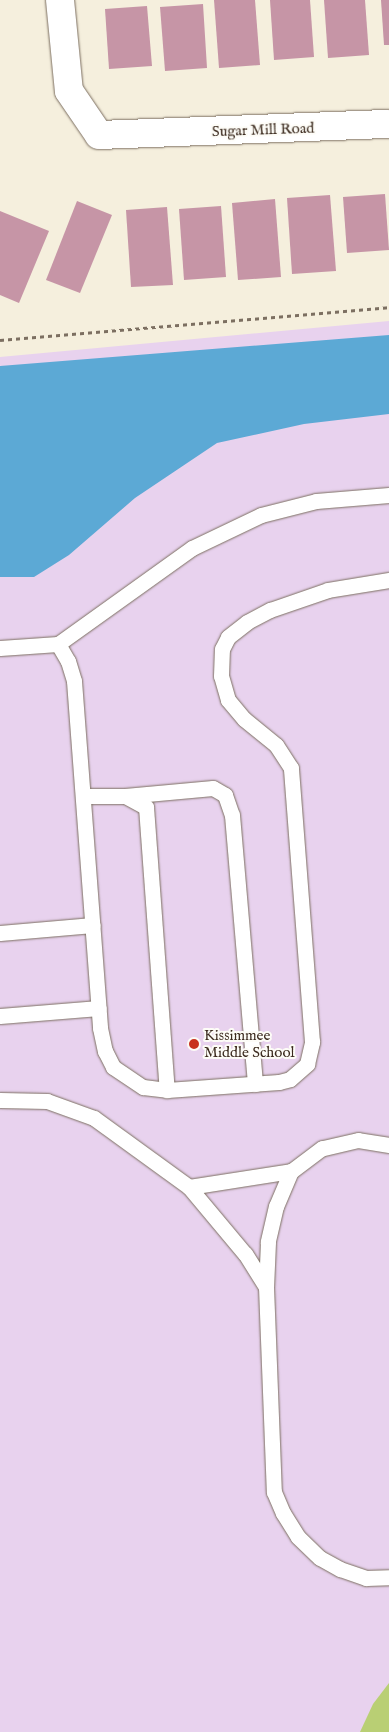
<!DOCTYPE html>
<style>
body{margin:0}
#map{position:relative;width:389px;height:1732px;overflow:hidden;background:#f5efdd;font-family:"IM FELL English",serif}
div>[style]{position:absolute}
[style*='--x']{left:calc(var(--x)*1px);top:calc(var(--y)*1px);width:calc(var(--w)*1px);rotate:calc(var(--a)*1deg)}
.built>*{inset:0;background:#e8d2ee}
.green>*{inset:0;background:#b9cf74}
.water>*{inset:0;background:#5ca9d5}
.building>*{inset:0;background:#c695a6}
.path>*{height:3px;margin-top:-1.5px;transform-origin:0;background:repeating-linear-gradient(90deg,#7c6f61 0 4px,transparent 0 8px)}
.roads{filter:drop-shadow(0 0 1px #7c6f61) drop-shadow(0 0 1px #7c6f61)}
.lane>*{height:15px;margin:-7.5px;padding:0 7.5px;transform-origin:7.5px;border-radius:7.5px;background:#fff}
.street>*{height:28px;margin:-14px;padding:0 14px;transform-origin:14px;border-radius:14px;background:#fff}
.dots>*{width:14px;height:14px;translate:-50% -50%;box-sizing:border-box;border:2px solid #fdfcf7;border-radius:50%}
span{translate:-50% -50%;white-space:nowrap;text-align:center;line-height:1.15;-webkit-text-stroke:4px #fdfcf7;paint-order:stroke}
.street-label{font-size:15px;color:#3b2a1e}
.poi-label{font-size:15px;color:#3b2a1e}
.left{translate:0 -50%;text-align:left}
</style>
<div id="map">
<div class="built">
<i style="clip-path:polygon(389px 321px,389px 1732px,0 1732px,0 357px)"></i>
</div>
<div class="green">
<i style="clip-path:polygon(389px 1683px,389px 1732px,360px 1732px,373px 1704px)"></i>
</div>
<div class="water">
<i style="clip-path:polygon(389px 335px,389px 414px,304px 424px,217px 443px,135px 498px,69px 555px,34px 577px,0 577px,0 366px)"></i>
</div>
<div class="building">
<i style="clip-path:polygon(214px 0,255px 0,260px 65px,219px 68px)"></i>
<i style="clip-path:polygon(270px 0,310px 0,314px 57px,274px 60px)"></i>
<i style="clip-path:polygon(324px 0,365px 0,369px 55px,328px 58px)"></i>
<i style="clip-path:polygon(381px 0,389px 0,389px 45px,384px 45px)"></i>
<i style="clip-path:polygon(203px 4px,207px 68px,165px 71px,160px 7px)"></i>
<i style="clip-path:polygon(147px 6px,152px 66px,109px 69px,105px 9px)"></i>
<i style="clip-path:polygon(385px 194px,389px 250px,347px 253px,343px 197px)"></i>
<i style="clip-path:polygon(330px 195px,336px 271px,292px 274px,287px 198px)"></i>
<i style="clip-path:polygon(275px 199px,281px 277px,238px 280px,232px 203px)"></i>
<i style="clip-path:polygon(77px 201px,112px 215px,80px 293px,46px 280px)"></i>
<i style="clip-path:polygon(221px 206px,226px 277px,184px 280px,179px 209px)"></i>
<i style="clip-path:polygon(167px 207px,173px 285px,131px 287px,126px 210px)"></i>
<i style="clip-path:polygon(0 211px,49px 231px,19px 303px,0 295px)"></i>
</div>
<div class="path">
<i style="--x:0;--y:340;--w:390;--a:-4.8"></i>
</div>
<div class="roads">
<div class="lane">
<i style="--x:58;--y:644;--w:20;--a:60"></i>
<i style="--x:68;--y:661;--w:21;--a:73"></i>
<i style="--x:74;--y:681;--w:348;--a:85.7"></i>
<i style="--x:100;--y:1028;--w:24;--a:78"></i>
<i style="--x:105;--y:1051;--w:18;--a:63"></i>
<i style="--x:113;--y:1067;--w:36;--a:34"></i>
<i style="--x:143;--y:1087;--w:24;--a:7"></i>
<i style="--x:167;--y:1090;--w:112;--a:-4.1"></i>
<i style="--x:279;--y:1082;--w:11;--a:-15"></i>
<i style="--x:290;--y:1079;--w:23;--a:-41"></i>
<i style="--x:307;--y:1064;--w:23;--a:-77"></i>
<i style="--x:312;--y:1042;--w:275;--a:-94.4"></i>
<i style="--x:291;--y:768;--w:27;--a:-123"></i>
<i style="--x:276;--y:745;--w:41;--a:-140.9"></i>
<i style="--x:244;--y:719;--w:25;--a:-130"></i>
<i style="--x:228;--y:700;--w:25;--a:-106"></i>
<i style="--x:221;--y:676;--w:27;--a:-88"></i>
<i style="--x:222;--y:649;--w:13;--a:-63"></i>
<i style="--x:228;--y:637;--w:24;--a:-38"></i>
<i style="--x:247;--y:622;--w:26;--a:-28"></i>
<i style="--x:270;--y:610;--w:61;--a:-19"></i>
<i style="--x:328;--y:590;--w:62;--a:-9.3"></i>
<i style="--x:0;--y:648;--w:58;--a:-3.9"></i>
<i style="--x:58;--y:644;--w:165;--a:-35.6"></i>
<i style="--x:192;--y:548;--w:76;--a:-25.6"></i>
<i style="--x:261;--y:515;--w:57;--a:-14.3"></i>
<i style="--x:316;--y:501;--w:73;--a:-4.7"></i>
<i style="--x:83;--y:796;--w:42;--a:0"></i>
<i style="--x:125;--y:796;--w:24;--a:28"></i>
<i style="--x:146;--y:807;--w:284;--a:85.8"></i>
<i style="--x:125;--y:796;--w:88;--a:-5.2"></i>
<i style="--x:213;--y:788;--w:14;--a:30"></i>
<i style="--x:225;--y:795;--w:21;--a:71"></i>
<i style="--x:232;--y:815;--w:270;--a:85.1"></i>
<i style="--x:0;--y:933;--w:93;--a:-4.9"></i>
<i style="--x:0;--y:1016;--w:99;--a:-4.6"></i>
<i style="--x:0;--y:1100;--w:47;--a:1.2"></i>
<i style="--x:47;--y:1101;--w:50;--a:19.9"></i>
<i style="--x:94;--y:1118;--w:117;--a:36"></i>
<i style="--x:389;--y:1145;--w:31;--a:-171"></i>
<i style="--x:358;--y:1140;--w:37;--a:167"></i>
<i style="--x:322;--y:1148;--w:39;--a:143"></i>
<i style="--x:291;--y:1171;--w:38;--a:113"></i>
<i style="--x:276;--y:1206;--w:37;--a:103"></i>
<i style="--x:268;--y:1242;--w:45;--a:92.5"></i>
<i style="--x:266;--y:1287;--w:205;--a:87.8"></i>
<i style="--x:274;--y:1492;--w:23;--a:67"></i>
<i style="--x:283;--y:1513;--w:28;--a:58"></i>
<i style="--x:298;--y:1537;--w:30;--a:44"></i>
<i style="--x:320;--y:1558;--w:23;--a:29"></i>
<i style="--x:340;--y:1569;--w:28;--a:19"></i>
<i style="--x:366;--y:1578;--w:23;--a:-2"></i>
<i style="--x:266;--y:1287;--w:39;--a:-122"></i>
<i style="--x:245;--y:1254;--w:87;--a:-129.9"></i>
<i style="--x:189;--y:1187;--w:103;--a:-8.9"></i>
</div>
<div class="street">
<i style="--x:60;--y:0;--w:91;--a:84.4"></i>
<i style="--x:69;--y:91;--w:53;--a:55.7"></i>
<i style="--x:99;--y:135;--w:290;--a:-2.2"></i>
</div>
</div>
<div class="dots">
<i style="left:194px;top:1044px;background:#c8321e"></i>
</div>
<div class="street-label">
<span style="left:263px;top:130px;rotate:-2deg">Sugar Mill Road</span>
</div>
<div class="poi-label">
<span class="left" style="left:204px;top:1044px">Kissimmee<br>Middle School</span>
</div>
</div>
